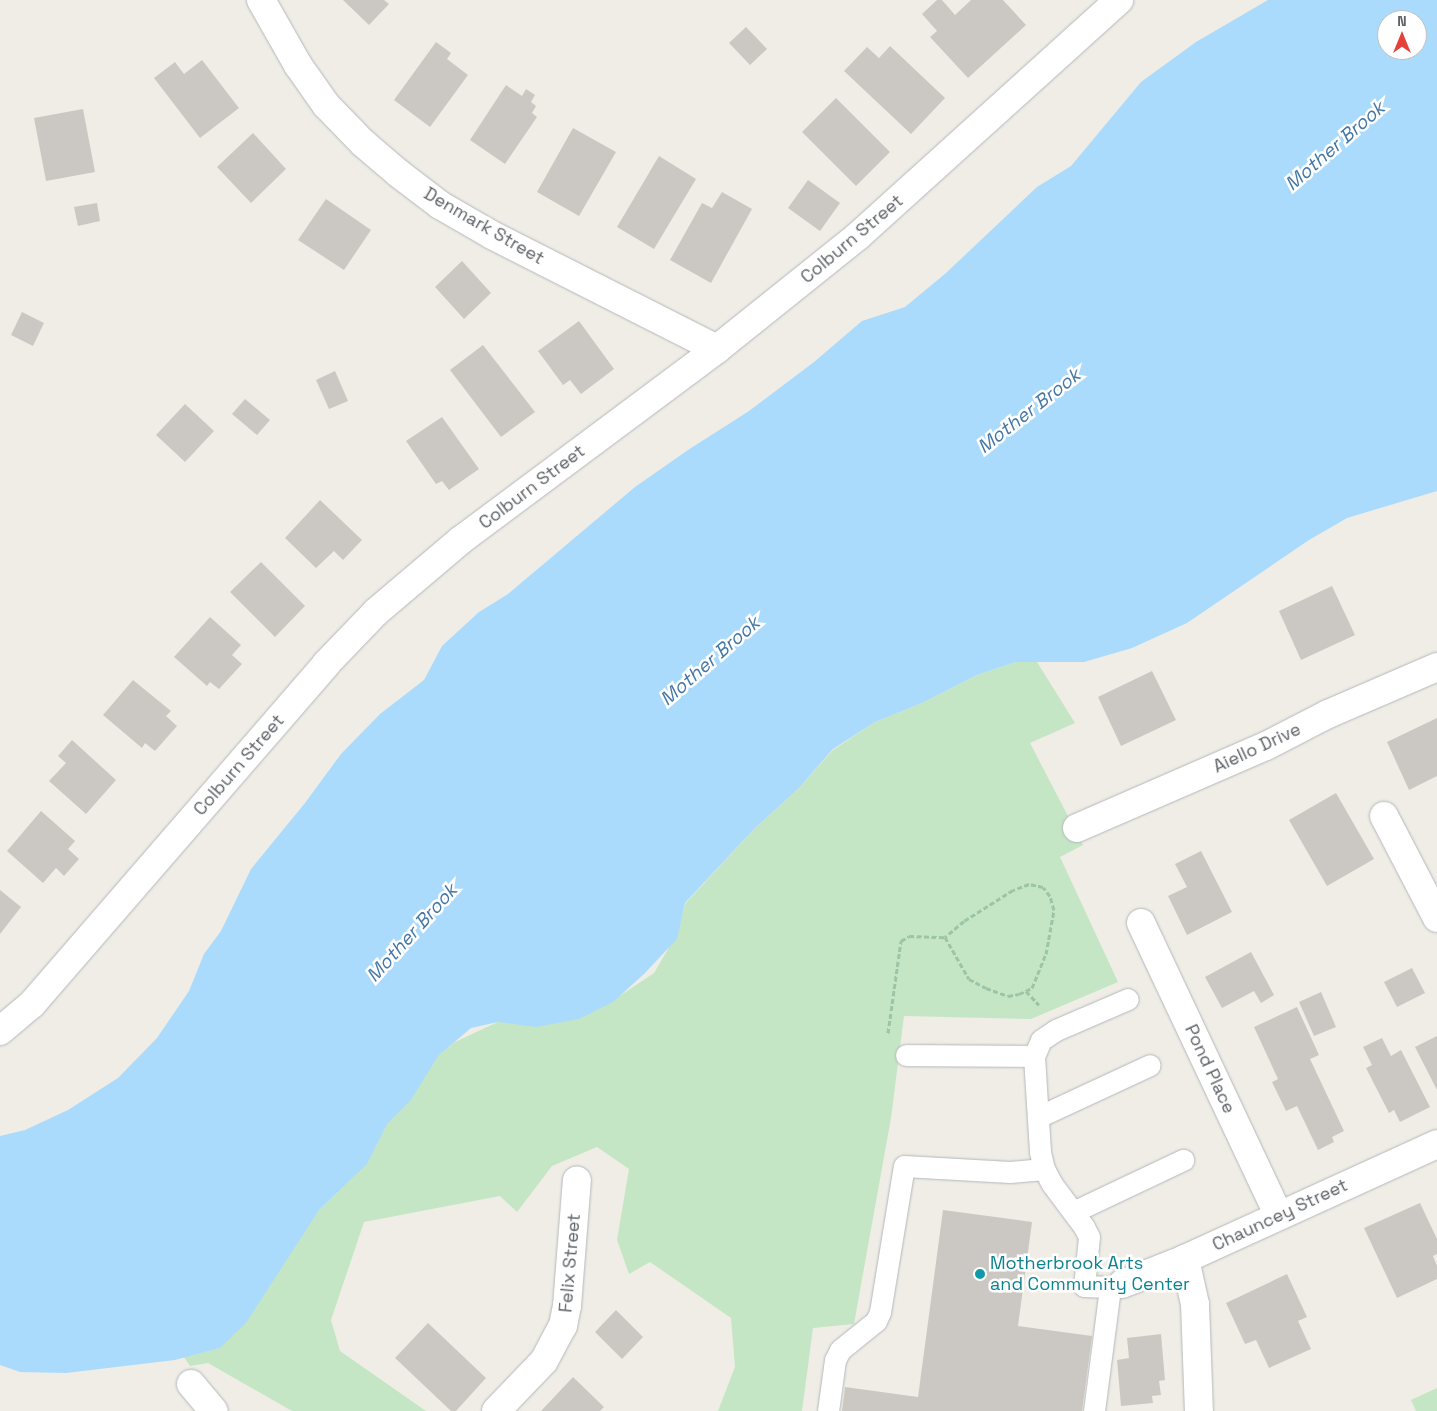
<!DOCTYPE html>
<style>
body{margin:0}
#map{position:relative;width:1437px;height:1411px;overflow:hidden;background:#efede6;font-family:"Space Grotesk",sans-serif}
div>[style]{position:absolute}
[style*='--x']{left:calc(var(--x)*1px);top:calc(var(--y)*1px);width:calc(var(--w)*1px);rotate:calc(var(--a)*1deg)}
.green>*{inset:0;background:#c5e6c4}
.water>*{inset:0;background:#aadbfc}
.building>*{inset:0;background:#cbc8c4}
.path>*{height:3px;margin-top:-1.5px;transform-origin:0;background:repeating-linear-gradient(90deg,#9cc4a7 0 5px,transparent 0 7.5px)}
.roads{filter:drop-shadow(0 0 1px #b4b7ba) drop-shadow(0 0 1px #b4b7ba)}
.service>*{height:21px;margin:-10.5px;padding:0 10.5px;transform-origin:10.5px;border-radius:10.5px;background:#fff}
.minor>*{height:28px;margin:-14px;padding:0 14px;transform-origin:14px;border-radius:14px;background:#fff}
.dots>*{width:14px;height:14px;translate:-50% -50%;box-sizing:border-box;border:2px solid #fff;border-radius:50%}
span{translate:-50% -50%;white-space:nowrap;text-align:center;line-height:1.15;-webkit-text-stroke:5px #fff;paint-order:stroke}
.street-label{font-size:18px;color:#5e6266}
.culture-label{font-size:18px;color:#0d838f}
.left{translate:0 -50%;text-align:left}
.water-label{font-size:19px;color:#4376a6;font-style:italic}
.north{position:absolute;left:1377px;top:10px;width:50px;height:50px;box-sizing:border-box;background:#fff;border:1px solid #bfc0c2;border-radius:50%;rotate:0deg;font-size:14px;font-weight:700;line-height:20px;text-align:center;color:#5e6266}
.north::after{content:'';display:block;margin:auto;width:18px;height:22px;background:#e34139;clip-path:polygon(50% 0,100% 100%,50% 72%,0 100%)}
</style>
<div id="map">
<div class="green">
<i style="clip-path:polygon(1016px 662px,1037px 662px,1075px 723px,1030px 743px,1083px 845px,1060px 857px,1118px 982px,1031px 1019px,904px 1016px,891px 1118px,854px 1324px,813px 1328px,802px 1411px,718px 1411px,735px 1367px,731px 1318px,650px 1262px,629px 1274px,617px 1240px,629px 1169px,597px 1147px,552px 1166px,517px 1212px,500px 1196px,364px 1222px,331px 1320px,340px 1351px,426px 1411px,292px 1411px,208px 1363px,190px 1366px,184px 1357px,220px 1348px,319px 1210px,354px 1176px,413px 1075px,455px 1042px,498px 1022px,618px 997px,654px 973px,678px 932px,685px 904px,754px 829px,799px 788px,833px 750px,875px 722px,922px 703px,977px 675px)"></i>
<i style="clip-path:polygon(1437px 1388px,1437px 1411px,1416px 1411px,1411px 1400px)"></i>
</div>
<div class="water">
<i style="clip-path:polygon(evenodd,1268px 0,1437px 0,1437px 491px,1347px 518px,1309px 540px,1187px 623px,1132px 648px,1084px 662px,1016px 662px,977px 675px,922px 703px,875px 722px,833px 749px,799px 788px,754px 829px,685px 903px,677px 939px,644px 974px,613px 1002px,579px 1019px,536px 1027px,498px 1022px,471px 1028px,438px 1056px,411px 1100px,387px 1124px,367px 1164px,319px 1210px,246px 1323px,220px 1348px,175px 1360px,66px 1373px,20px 1372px,0 1365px,0 1136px,25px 1130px,68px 1110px,118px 1078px,157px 1038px,189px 991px,204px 954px,221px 931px,251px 869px,305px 803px,341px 754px,380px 714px,424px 680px,442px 646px,479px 612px,508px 594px,635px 487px,688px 450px,749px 411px,814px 362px,862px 321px,905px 307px,946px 273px,1037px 187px,1071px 166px,1141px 82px,1196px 42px,1268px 0,1387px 20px,1417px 20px,1417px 50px,1387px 50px,1387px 20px)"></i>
</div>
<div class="building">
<i style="clip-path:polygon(343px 0,384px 0,389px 4px,369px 25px)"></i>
<i style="clip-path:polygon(937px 0,942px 0,955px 15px,971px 0,1003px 0,1026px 25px,968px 78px,930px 37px,937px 31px,922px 14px)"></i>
<i style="clip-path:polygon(746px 27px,767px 49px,750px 65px,729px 43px)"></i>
<i style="clip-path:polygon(436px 42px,451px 53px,447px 59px,468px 75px,430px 127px,394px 100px)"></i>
<i style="clip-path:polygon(890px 46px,945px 98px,911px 134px,844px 71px,867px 47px,879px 58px)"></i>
<i style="clip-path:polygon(202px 60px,239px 108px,200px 138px,154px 78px,175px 62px,184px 74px)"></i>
<i style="clip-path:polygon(506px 85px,522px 96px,526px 89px,535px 95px,531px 102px,536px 106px,532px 113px,537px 117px,505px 164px,470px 140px)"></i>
<i style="clip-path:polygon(836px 98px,890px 152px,856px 186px,802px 132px)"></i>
<i style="clip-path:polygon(83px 109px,95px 172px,46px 181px,34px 118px)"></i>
<i style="clip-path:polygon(573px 128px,616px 152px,579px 216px,537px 192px)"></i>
<i style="clip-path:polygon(253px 133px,286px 169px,251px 203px,217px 167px)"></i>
<i style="clip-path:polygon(659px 156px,696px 179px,654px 249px,617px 227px)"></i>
<i style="clip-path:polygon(808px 180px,840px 203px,820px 231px,788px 208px)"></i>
<i style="clip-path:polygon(722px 192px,752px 209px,711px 283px,670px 260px,702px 203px,712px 208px)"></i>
<i style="clip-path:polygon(326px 199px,371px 230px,344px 270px,298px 240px)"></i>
<i style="clip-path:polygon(97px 203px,100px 221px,78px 226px,74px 207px)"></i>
<i style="clip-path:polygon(462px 261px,491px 293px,464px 319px,435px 287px)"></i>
<i style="clip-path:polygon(22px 312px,44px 323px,33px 346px,11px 335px)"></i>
<i style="clip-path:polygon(579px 321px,614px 369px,581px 394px,570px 380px,563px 385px,538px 351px)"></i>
<i style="clip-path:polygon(483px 345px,535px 412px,501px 437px,450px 370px)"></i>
<i style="clip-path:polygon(335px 371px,348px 401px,329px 409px,316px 380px)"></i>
<i style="clip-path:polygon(245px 399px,270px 420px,257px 435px,232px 414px)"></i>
<i style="clip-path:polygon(185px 404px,214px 431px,185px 462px,156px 435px)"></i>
<i style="clip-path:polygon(442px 417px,479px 469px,449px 490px,442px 481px,436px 484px,406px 441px)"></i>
<i style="clip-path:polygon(320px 500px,362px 540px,343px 560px,334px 551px,316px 568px,285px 538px)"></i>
<i style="clip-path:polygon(261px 562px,305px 606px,275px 637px,230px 592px)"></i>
<i style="clip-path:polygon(1332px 586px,1355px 635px,1301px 660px,1279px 611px)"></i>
<i style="clip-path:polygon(210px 617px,241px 645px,232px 655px,242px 664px,219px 689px,210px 682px,207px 686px,174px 657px)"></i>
<i style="clip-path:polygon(1152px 671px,1176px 720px,1121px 746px,1098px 697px)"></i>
<i style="clip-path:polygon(133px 680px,171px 711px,166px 716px,177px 726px,155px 751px,145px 743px,142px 748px,103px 715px)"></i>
<i style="clip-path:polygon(1437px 718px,1437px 776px,1409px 790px,1387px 742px)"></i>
<i style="clip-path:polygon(72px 740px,116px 780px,86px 814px,49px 781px,66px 763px,58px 756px)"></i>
<i style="clip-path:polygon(1336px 793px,1374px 859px,1327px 886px,1289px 820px)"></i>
<i style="clip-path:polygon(41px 811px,75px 841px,68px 849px,79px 859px,64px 876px,56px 868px,43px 883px,7px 851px)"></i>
<i style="clip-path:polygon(1201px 851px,1232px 912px,1187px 935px,1168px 896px,1187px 887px,1175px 864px)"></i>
<i style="clip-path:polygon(0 890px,21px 907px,0 934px)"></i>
<i style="clip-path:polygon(1251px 952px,1274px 995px,1261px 1003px,1254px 991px,1222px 1008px,1205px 977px)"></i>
<i style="clip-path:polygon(1412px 968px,1425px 993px,1397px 1007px,1384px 982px)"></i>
<i style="clip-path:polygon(1321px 992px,1336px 1027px,1314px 1036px,1299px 1002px)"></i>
<i style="clip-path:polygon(1297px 1007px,1319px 1055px,1310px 1059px,1344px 1131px,1332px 1137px,1334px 1142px,1318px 1150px,1297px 1106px,1286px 1111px,1272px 1082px,1278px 1079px,1254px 1027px)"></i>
<i style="clip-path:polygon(1437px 1036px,1437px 1090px,1415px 1047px)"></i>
<i style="clip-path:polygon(1382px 1038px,1391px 1056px,1401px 1050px,1430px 1107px,1400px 1122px,1394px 1110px,1389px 1113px,1366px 1068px,1372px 1065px,1363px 1047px)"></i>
<i style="clip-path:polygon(1420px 1203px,1437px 1239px,1437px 1254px,1433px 1256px,1437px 1266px,1437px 1279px,1397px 1298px,1364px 1228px)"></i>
<i style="clip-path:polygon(943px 1210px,1032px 1222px,1018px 1326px,1092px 1336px,1082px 1411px,842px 1411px,845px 1387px,918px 1397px)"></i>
<i style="clip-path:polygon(1287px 1274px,1307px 1317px,1298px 1321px,1311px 1349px,1269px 1368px,1256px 1340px,1245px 1344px,1226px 1303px)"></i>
<i style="clip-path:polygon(616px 1310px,643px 1337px,622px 1359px,595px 1332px)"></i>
<i style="clip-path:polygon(428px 1323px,486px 1378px,456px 1411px,451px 1411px,395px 1358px)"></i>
<i style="clip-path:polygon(1161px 1334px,1165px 1380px,1159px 1381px,1161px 1395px,1152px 1396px,1153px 1403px,1121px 1406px,1117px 1360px,1129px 1358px,1127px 1338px)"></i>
<i style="clip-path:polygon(573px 1377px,604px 1407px,600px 1411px,541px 1411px)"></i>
</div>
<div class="path">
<i style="--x:1026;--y:991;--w:19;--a:47"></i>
<i style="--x:888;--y:1033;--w:93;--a:-82"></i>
<i style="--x:901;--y:941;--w:9;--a:-32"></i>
<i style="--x:909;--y:936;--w:36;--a:2"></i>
<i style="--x:945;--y:937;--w:48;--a:60.3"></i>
<i style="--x:969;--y:979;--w:19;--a:28"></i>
<i style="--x:986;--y:988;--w:23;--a:20"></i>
<i style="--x:1008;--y:996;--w:11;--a:-10"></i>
<i style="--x:1019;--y:994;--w:14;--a:-25"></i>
<i style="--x:1032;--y:988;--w:37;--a:-68"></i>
<i style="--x:1046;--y:954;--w:45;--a:-79.7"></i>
<i style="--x:1054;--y:910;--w:15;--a:-106"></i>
<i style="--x:1050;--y:896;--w:11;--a:-128"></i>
<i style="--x:1043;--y:887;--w:14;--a:-168"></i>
<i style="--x:1029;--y:884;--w:17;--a:159"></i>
<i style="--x:1013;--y:890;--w:58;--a:147.7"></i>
<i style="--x:964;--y:921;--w:25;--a:140"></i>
</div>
<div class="roads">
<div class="service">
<i style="--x:906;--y:1055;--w:128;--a:0.4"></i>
<i style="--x:1034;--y:1056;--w:96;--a:86.4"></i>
<i style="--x:1040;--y:1152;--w:17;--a:77"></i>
<i style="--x:1044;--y:1169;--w:17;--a:62"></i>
<i style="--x:1052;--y:1184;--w:54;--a:53.3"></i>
<i style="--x:1084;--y:1227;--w:11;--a:63"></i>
<i style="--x:1089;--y:1237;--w:49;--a:95.8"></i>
<i style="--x:1084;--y:1286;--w:26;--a:2"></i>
<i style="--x:1110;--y:1287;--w:12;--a:-14"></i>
<i style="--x:1034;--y:1056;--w:17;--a:-66"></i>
<i style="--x:1041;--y:1040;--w:18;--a:-34"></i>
<i style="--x:1056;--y:1030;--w:78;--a:-23.3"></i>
<i style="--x:1038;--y:1117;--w:123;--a:-24.9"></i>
<i style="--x:1073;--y:1212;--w:122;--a:-25.3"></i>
<i style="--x:828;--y:1411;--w:51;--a:-82.2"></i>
<i style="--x:835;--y:1360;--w:11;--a:-63"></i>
<i style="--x:840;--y:1350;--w:46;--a:-38.9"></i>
<i style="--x:876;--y:1321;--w:10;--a:-66"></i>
<i style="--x:880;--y:1312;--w:148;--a:-80.7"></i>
<i style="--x:904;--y:1166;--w:106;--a:3.2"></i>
<i style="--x:1010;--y:1172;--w:34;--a:-5"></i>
<i style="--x:1094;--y:1411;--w:125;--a:-82.6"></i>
</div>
<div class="minor">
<i style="--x:261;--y:0;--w:75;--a:60.4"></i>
<i style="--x:298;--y:65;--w:49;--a:55"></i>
<i style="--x:326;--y:105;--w:53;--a:45.8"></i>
<i style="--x:363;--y:143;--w:46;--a:40.6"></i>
<i style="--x:398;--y:173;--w:53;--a:37.3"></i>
<i style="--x:440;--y:205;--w:60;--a:30"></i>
<i style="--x:492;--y:235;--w:252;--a:26.9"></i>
<i style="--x:1384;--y:816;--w:115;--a:62.5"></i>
<i style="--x:1077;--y:828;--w:206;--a:-23.5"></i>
<i style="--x:1266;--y:746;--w:70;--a:-27.3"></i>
<i style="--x:1328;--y:714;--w:119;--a:-23.3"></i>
<i style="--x:1141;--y:923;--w:324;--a:64.8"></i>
<i style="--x:0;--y:1031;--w:42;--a:-40.2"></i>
<i style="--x:32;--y:1004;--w:449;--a:-49.1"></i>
<i style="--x:326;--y:664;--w:72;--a:-46.1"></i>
<i style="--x:376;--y:612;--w:111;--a:-40.3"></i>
<i style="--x:461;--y:540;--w:319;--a:-36.7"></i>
<i style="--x:717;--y:349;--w:181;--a:-38.7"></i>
<i style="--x:858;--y:236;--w:352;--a:-42.1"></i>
<i style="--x:1185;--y:1259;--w:46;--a:77.5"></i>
<i style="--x:1195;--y:1304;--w:107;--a:87.9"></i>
<i style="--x:1122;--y:1284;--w:68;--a:-21.6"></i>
<i style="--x:1185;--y:1259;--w:277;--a:-24.5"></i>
<i style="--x:191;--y:1384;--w:35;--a:50"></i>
<i style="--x:496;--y:1411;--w:69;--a:-46.2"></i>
<i style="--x:544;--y:1361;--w:40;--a:-62"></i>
<i style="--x:563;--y:1326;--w:20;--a:-79"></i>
<i style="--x:567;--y:1306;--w:126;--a:-85.5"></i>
</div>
</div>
<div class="dots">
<i style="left:980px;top:1274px;background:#0f9aa8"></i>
</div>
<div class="street-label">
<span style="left:484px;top:226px;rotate:30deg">Denmark Street</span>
<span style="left:852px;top:239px;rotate:-40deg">Colburn Street</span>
<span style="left:532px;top:487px;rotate:-37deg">Colburn Street</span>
<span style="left:1257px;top:748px;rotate:-25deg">Aiello Drive</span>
<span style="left:239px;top:765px;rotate:-49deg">Colburn Street</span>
<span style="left:1210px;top:1069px;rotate:65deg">Pond Place</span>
<span style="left:1280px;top:1215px;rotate:-25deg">Chauncey Street</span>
<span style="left:570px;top:1263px;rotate:-85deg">Felix Street</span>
</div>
<div class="culture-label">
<span class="left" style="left:990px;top:1274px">Motherbrook Arts<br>and Community Center</span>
</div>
<div class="water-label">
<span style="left:1335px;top:146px;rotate:-41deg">Mother Brook</span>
<span style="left:1029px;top:411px;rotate:-38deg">Mother Brook</span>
<span style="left:710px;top:661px;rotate:-41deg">Mother Brook</span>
<span style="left:412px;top:933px;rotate:-48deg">Mother Brook</span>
</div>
<div class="north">N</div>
</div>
